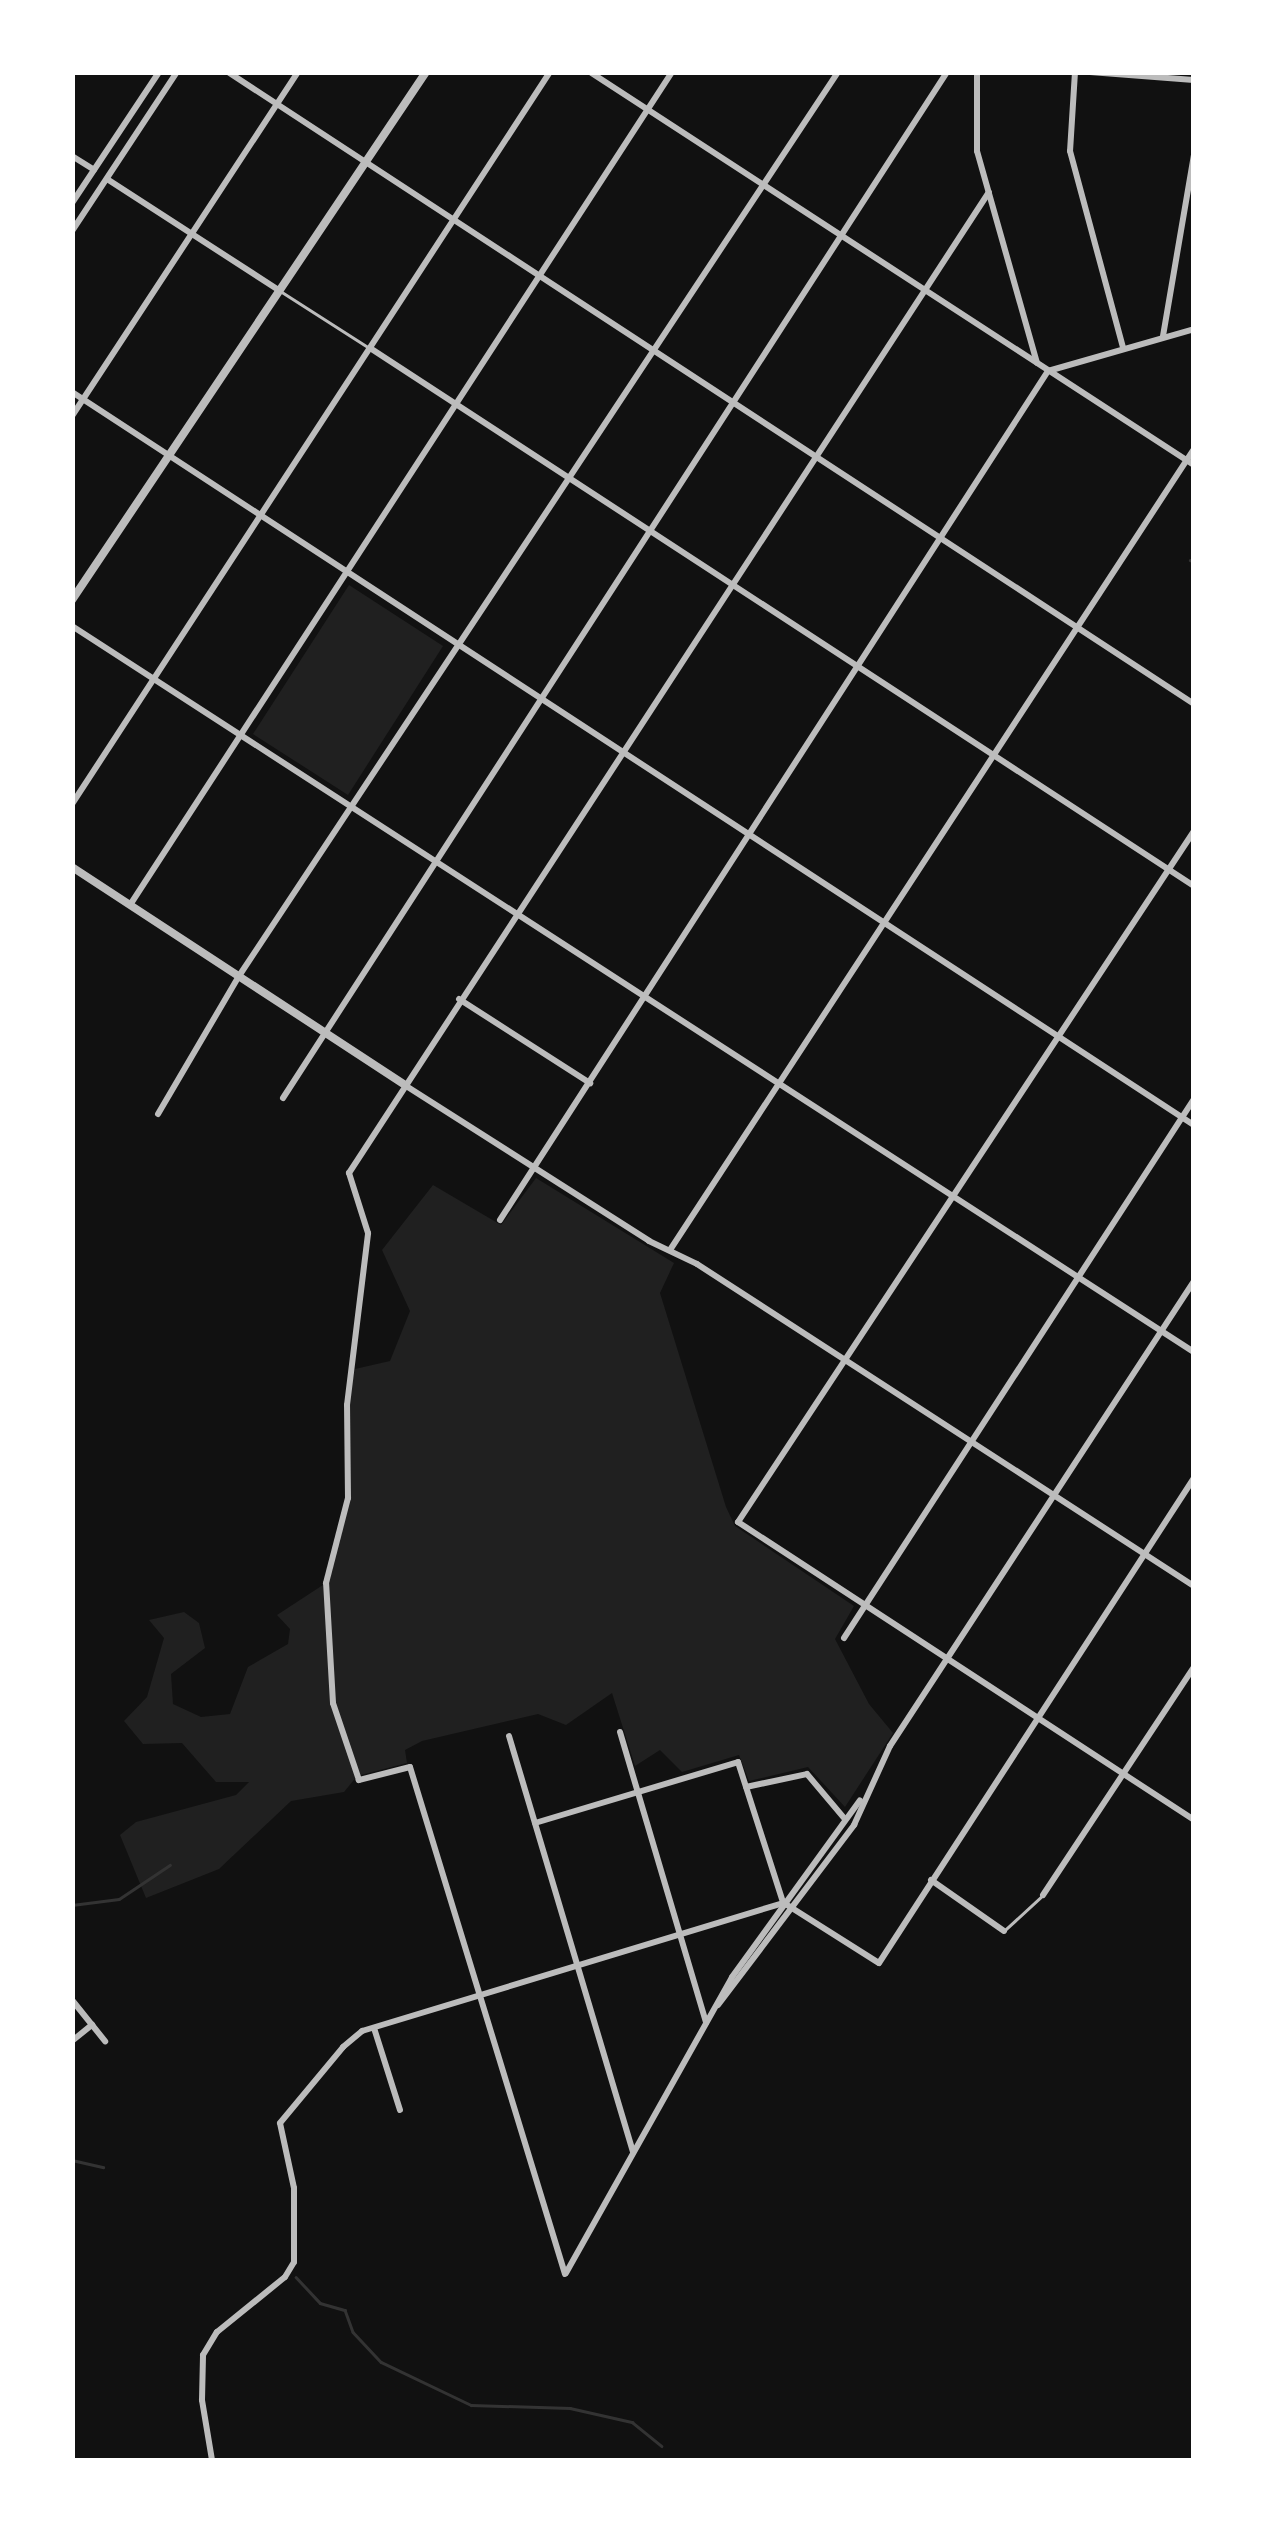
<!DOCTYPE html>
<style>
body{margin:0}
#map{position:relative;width:1266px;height:2533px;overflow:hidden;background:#111;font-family:"Archivo Narrow",sans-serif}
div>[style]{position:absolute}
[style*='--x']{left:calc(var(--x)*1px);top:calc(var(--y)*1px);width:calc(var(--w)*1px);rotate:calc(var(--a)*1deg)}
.green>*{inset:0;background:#202020}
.stream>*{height:2.5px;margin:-1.25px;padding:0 1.25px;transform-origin:1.25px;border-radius:1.25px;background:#333}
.service>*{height:2.5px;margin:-1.25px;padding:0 1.25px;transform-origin:1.25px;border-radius:1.25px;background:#bcbcbc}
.minor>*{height:6px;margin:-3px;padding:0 3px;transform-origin:3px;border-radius:3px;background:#bcbcbc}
.tertiary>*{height:8px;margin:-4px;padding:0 4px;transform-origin:4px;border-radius:4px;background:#bcbcbc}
span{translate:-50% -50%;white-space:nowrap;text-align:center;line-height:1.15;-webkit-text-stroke:9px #fff;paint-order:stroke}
.frame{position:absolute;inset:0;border:75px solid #fff;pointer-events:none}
</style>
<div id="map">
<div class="green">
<i style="clip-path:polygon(349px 585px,443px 646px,348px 795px,253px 734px)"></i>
<i style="clip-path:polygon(536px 1178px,674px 1263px,660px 1293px,726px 1507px,735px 1526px,854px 1606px,835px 1639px,869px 1704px,893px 1733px,845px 1807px,808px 1767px,749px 1781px,739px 1755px,682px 1772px,660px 1750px,635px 1766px,612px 1693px,566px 1725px,538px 1714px,422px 1741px,405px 1750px,407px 1763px,357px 1776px,344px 1792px,291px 1801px,219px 1869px,146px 1898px,120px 1835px,136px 1822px,236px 1795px,249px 1782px,216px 1782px,182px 1743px,143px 1744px,124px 1721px,147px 1697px,164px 1638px,149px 1620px,184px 1612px,199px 1623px,205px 1648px,171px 1674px,173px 1704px,201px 1717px,230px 1714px,248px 1667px,288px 1644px,290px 1629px,277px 1615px,326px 1583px,348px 1498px,347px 1405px,355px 1369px,390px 1361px,410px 1311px,382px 1250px,433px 1185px,501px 1225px)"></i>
</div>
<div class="stream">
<i style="--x:1190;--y:560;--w:4;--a:27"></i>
<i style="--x:72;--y:1905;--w:47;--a:-7.3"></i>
<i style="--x:119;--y:1899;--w:61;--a:-33.7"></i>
<i style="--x:72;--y:2160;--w:32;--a:13"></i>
<i style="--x:296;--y:2277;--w:35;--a:47"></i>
<i style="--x:320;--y:2303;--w:26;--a:16"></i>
<i style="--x:345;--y:2310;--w:23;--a:70"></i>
<i style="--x:353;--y:2332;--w:41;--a:47"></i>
<i style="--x:381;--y:2362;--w:100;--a:25.5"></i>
<i style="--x:471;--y:2405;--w:99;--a:1.7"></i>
<i style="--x:570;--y:2408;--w:64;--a:12.7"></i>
<i style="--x:632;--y:2422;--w:38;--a:39"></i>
</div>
<div class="service">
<i style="--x:282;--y:292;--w:102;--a:32.6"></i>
<i style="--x:1005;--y:1930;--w:52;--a:-42.6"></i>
</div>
<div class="minor">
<i style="--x:228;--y:72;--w:1154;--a:33.19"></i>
<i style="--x:590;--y:72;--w:721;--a:33.05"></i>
<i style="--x:977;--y:72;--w:79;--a:90"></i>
<i style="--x:977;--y:151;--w:220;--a:74.2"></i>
<i style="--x:1075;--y:72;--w:79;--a:93.6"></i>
<i style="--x:1070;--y:151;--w:204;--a:74.9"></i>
<i style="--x:1090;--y:72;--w:104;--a:4.4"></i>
<i style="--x:72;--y:156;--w:26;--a:32"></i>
<i style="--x:107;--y:179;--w:202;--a:32.9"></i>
<i style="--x:72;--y:203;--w:157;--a:-56.4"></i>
<i style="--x:72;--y:231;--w:191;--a:-56.6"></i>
<i style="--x:1163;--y:336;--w:185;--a:-80.3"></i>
<i style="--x:370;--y:348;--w:984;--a:33.14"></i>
<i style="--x:72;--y:392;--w:1340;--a:33.16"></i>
<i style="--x:72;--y:416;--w:412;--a:-56.7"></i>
<i style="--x:72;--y:626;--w:1336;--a:32.91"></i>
<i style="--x:72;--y:804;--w:874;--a:-56.86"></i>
<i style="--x:1194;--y:831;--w:828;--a:123.42"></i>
<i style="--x:738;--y:1522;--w:545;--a:33.16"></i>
<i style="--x:130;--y:905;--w:994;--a:-56.95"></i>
<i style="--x:459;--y:999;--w:156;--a:32.7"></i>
<i style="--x:403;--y:1084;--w:292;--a:32.5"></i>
<i style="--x:649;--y:1241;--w:53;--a:25.6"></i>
<i style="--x:697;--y:1264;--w:592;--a:32.94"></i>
<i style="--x:283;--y:1098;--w:1222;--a:-57.09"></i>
<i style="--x:158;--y:1114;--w:160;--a:-59.6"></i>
<i style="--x:239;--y:976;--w:1084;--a:-56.47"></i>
<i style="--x:500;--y:1220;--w:1010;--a:-57.16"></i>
<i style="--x:1048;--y:371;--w:152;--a:-16"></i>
<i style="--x:670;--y:1250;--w:957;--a:-56.81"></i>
<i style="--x:844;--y:1638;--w:643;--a:-57"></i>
<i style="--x:620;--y:1732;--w:303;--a:73.5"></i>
<i style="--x:509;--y:1736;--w:434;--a:73.4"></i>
<i style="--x:746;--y:1787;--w:62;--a:-12"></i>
<i style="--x:807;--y:1774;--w:57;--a:49.9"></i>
<i style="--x:535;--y:1823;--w:212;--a:-16.7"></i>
<i style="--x:738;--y:1762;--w:147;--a:72.2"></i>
<i style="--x:931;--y:1880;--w:89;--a:34.9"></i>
<i style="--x:1043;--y:1895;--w:273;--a:-56.5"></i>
<i style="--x:784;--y:1903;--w:112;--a:32.3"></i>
<i style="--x:879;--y:1963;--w:578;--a:-57"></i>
<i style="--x:72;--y:2000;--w:53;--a:51.2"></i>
<i style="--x:718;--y:2005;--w:226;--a:-52.9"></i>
<i style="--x:854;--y:1825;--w:87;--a:-65.5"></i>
<i style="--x:890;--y:1746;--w:556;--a:-56.82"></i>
<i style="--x:374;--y:2028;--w:86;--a:72.4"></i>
<i style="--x:72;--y:2041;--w:26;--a:-39"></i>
<i style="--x:566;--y:2273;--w:339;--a:-60.7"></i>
<i style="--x:732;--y:1977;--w:218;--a:-54.1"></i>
<i style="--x:565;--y:2274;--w:530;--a:-107"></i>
<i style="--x:410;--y:1767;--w:53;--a:165.7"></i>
<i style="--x:359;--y:1780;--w:81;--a:-108.7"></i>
<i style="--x:333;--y:1703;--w:120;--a:-93.3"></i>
<i style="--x:326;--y:1583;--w:88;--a:-75.5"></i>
<i style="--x:348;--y:1498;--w:93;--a:-90.6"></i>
<i style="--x:347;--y:1405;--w:173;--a:-83"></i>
<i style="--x:368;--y:1233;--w:63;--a:-107.6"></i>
<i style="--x:349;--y:1173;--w:1171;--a:-56.88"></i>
<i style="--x:212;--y:2460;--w:61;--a:-99.5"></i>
<i style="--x:202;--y:2400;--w:45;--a:-88.7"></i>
<i style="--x:203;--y:2355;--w:27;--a:-59"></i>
<i style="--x:217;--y:2332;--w:87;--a:-39"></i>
<i style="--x:285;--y:2277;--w:17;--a:-59"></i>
<i style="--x:294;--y:2262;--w:74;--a:-90"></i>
<i style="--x:294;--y:2188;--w:66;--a:-102.2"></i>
<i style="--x:280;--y:2123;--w:99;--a:-50.3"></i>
<i style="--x:343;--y:2047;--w:25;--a:-40"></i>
<i style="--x:362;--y:2031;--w:441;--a:-16.9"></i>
</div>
<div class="tertiary">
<i style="--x:72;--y:600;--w:636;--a:-56.16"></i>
<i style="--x:72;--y:867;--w:396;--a:33.2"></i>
</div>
<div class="frame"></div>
</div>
